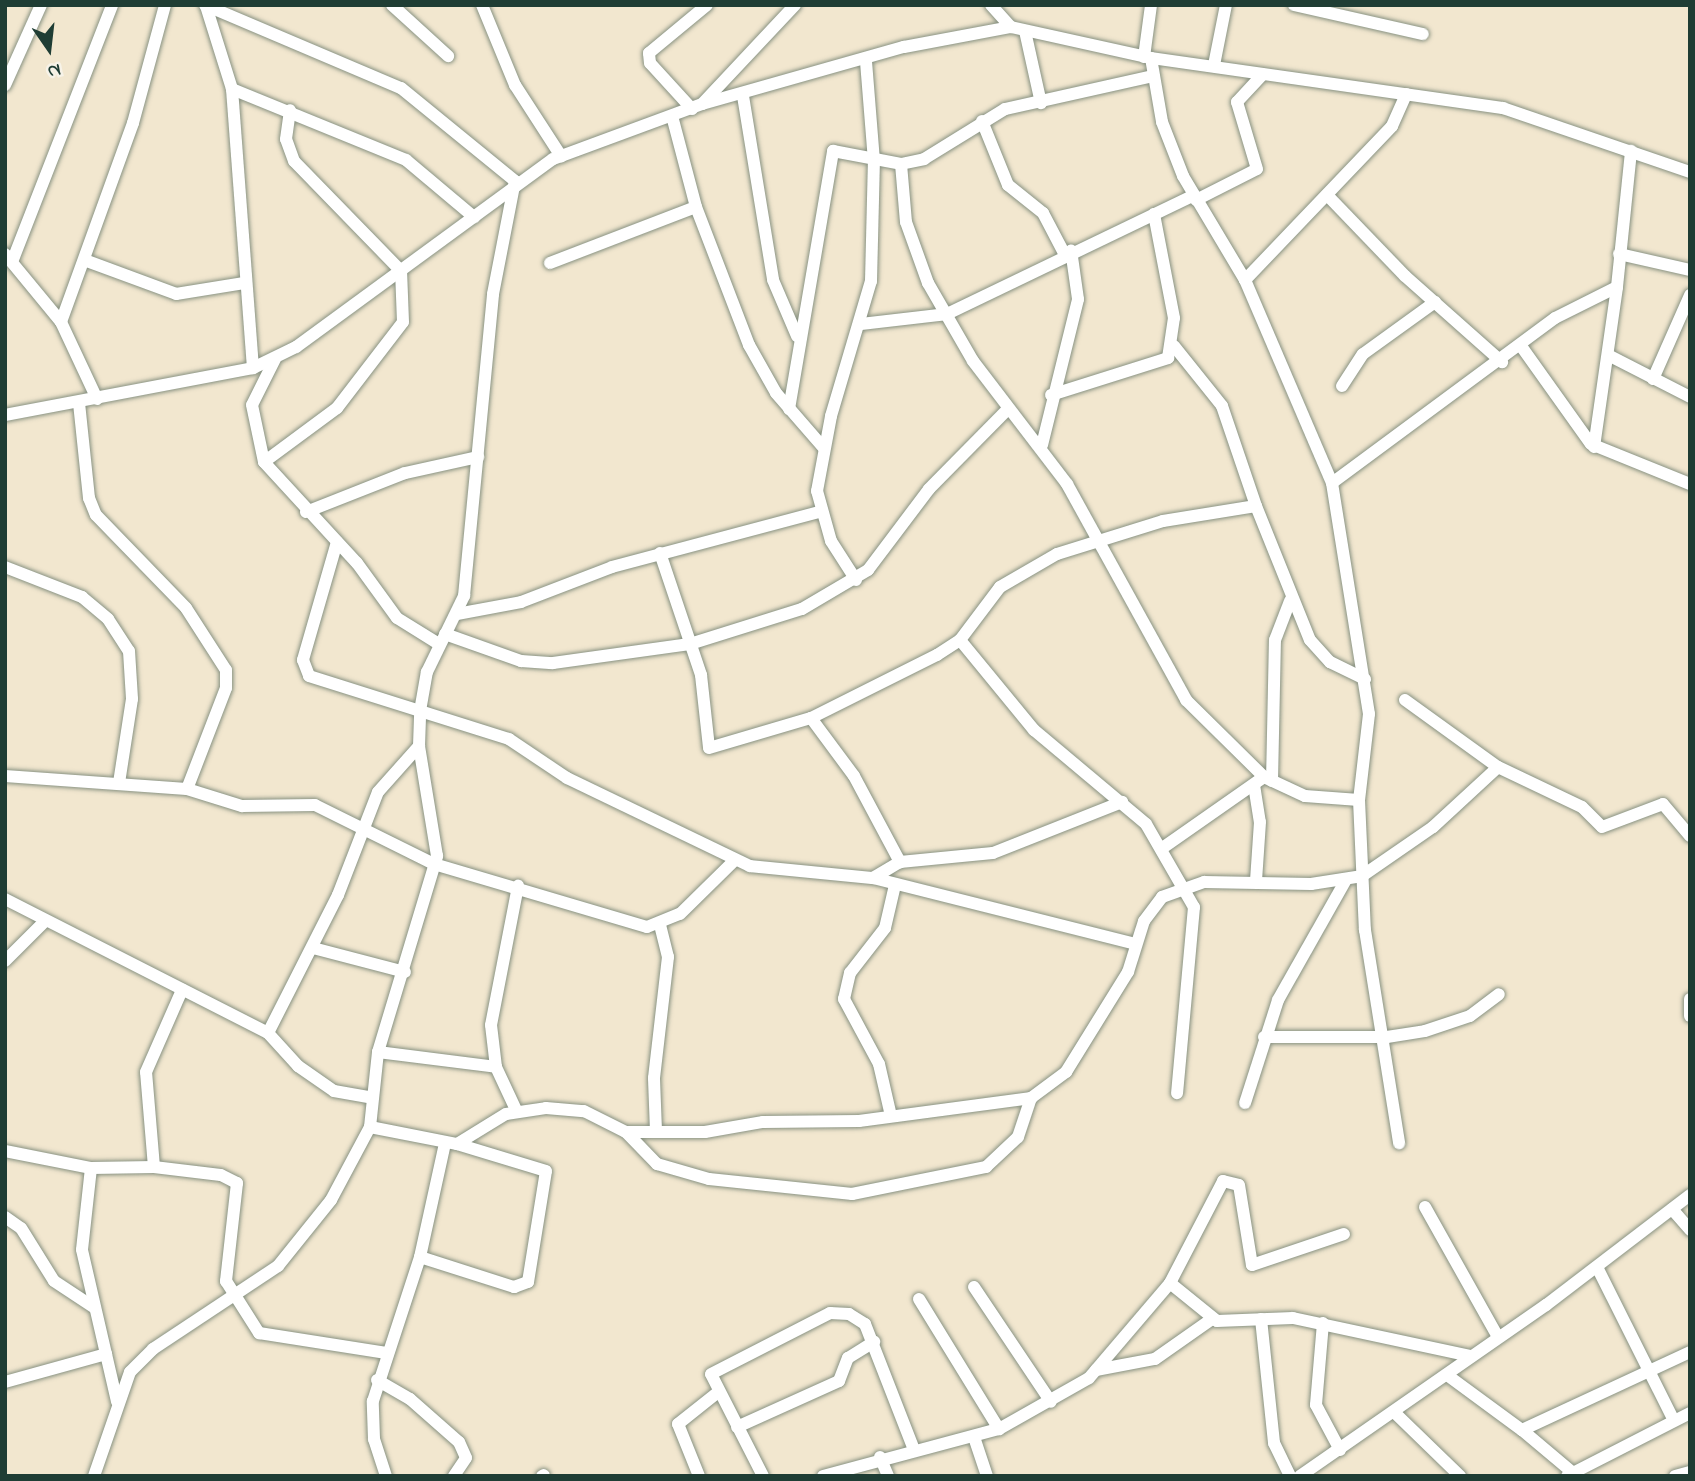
<!DOCTYPE html>
<style>
body{margin:0}
#map{position:relative;width:1695px;height:1481px;overflow:hidden;background:#f2e7cf;font-family:"Indie Flower",sans-serif}
div>[style]{position:absolute}
[style*='--x']{left:calc(var(--x)*1px);top:calc(var(--y)*1px);width:calc(var(--w)*1px);rotate:calc(var(--a)*1deg)}
.roads{filter:drop-shadow(0 0 2px #889282) drop-shadow(0 0 2px #889282)}
.street>*{height:12px;margin:-6px;padding:0 6px;transform-origin:6px;border-radius:6px;background:#fff}
span{translate:-50% -50%;white-space:nowrap;text-align:center;line-height:1.15;-webkit-text-stroke:5px #f7f3e8;paint-order:stroke}
.frame{position:absolute;inset:0;border:7px solid #1f3d34;pointer-events:none}
.north{position:absolute;left:14px;top:14px;width:70px;height:70px;-webkit-text-stroke:5px #f7f3e8;paint-order:stroke;rotate:166deg;font-size:19px;font-weight:700;line-height:28px;text-align:center;color:#1f3d34}
.north::after{content:'';display:block;margin:auto;width:24px;height:32px;background:#1f3d34;clip-path:polygon(50% 0,100% 100%,50% 72%,0 100%)}
</style>
<div id="map">
<div class="roads">
<div class="street">
<i style="--x:205;--y:5;--w:213;--a:23"></i>
<i style="--x:401;--y:88;--w:147;--a:39.2"></i>
<i style="--x:392;--y:5;--w:76;--a:42.3"></i>
<i style="--x:482;--y:5;--w:87;--a:67.6"></i>
<i style="--x:515;--y:85;--w:85;--a:57.1"></i>
<i style="--x:991;--y:5;--w:30;--a:48"></i>
<i style="--x:1294;--y:5;--w:132;--a:12.7"></i>
<i style="--x:206;--y:6;--w:87;--a:72.6"></i>
<i style="--x:232;--y:89;--w:280;--a:85.7"></i>
<i style="--x:1025;--y:31;--w:74;--a:77.5"></i>
<i style="--x:1144;--y:57;--w:52;--a:-82.3"></i>
<i style="--x:1151;--y:58;--w:65;--a:80.2"></i>
<i style="--x:1162;--y:122;--w:58;--a:68.7"></i>
<i style="--x:1183;--y:176;--w:121;--a:59.2"></i>
<i style="--x:1245;--y:280;--w:221;--a:66.8"></i>
<i style="--x:1332;--y:483;--w:234;--a:80.9"></i>
<i style="--x:1369;--y:714;--w:87;--a:96.6"></i>
<i style="--x:1359;--y:800;--w:130;--a:87.4"></i>
<i style="--x:1365;--y:930;--w:216;--a:80.9"></i>
<i style="--x:1214;--y:65;--w:61;--a:-78.7"></i>
<i style="--x:5;--y:85;--w:88;--a:-65.8"></i>
<i style="--x:232;--y:89;--w:188;--a:22.2"></i>
<i style="--x:406;--y:160;--w:89;--a:40"></i>
<i style="--x:743;--y:96;--w:186;--a:80.7"></i>
<i style="--x:773;--y:280;--w:61;--a:66.8"></i>
<i style="--x:702;--y:104;--w:136;--a:-46.8"></i>
<i style="--x:692;--y:109;--w:62;--a:-132.4"></i>
<i style="--x:650;--y:63;--w:10;--a:-96"></i>
<i style="--x:649;--y:53;--w:75;--a:-39.6"></i>
<i style="--x:672;--y:116;--w:94;--a:75.2"></i>
<i style="--x:696;--y:207;--w:148;--a:69"></i>
<i style="--x:749;--y:345;--w:55;--a:60.6"></i>
<i style="--x:776;--y:393;--w:72;--a:49"></i>
<i style="--x:982;--y:121;--w:69;--a:67.9"></i>
<i style="--x:1008;--y:185;--w:45;--a:38.7"></i>
<i style="--x:1043;--y:213;--w:45;--a:62.3"></i>
<i style="--x:901;--y:164;--w:58;--a:85.1"></i>
<i style="--x:906;--y:222;--w:65;--a:70.2"></i>
<i style="--x:928;--y:283;--w:90;--a:60"></i>
<i style="--x:973;--y:361;--w:155;--a:52.6"></i>
<i style="--x:1067;--y:484;--w:247;--a:61.1"></i>
<i style="--x:1186;--y:700;--w:110;--a:44.6"></i>
<i style="--x:1264;--y:777;--w:45;--a:24.9"></i>
<i style="--x:1305;--y:796;--w:54;--a:4.2"></i>
<i style="--x:1327;--y:195;--w:112;--a:46.1"></i>
<i style="--x:1405;--y:276;--w:130;--a:41.6"></i>
<i style="--x:1196;--y:200;--w:68;--a:-26.9"></i>
<i style="--x:1257;--y:169;--w:70;--a:-106.6"></i>
<i style="--x:1237;--y:102;--w:38;--a:-47"></i>
<i style="--x:5;--y:254;--w:88;--a:50.5"></i>
<i style="--x:61;--y:322;--w:85;--a:64.9"></i>
<i style="--x:1619;--y:254;--w:73;--a:12.7"></i>
<i style="--x:87;--y:261;--w:95;--a:20.3"></i>
<i style="--x:176;--y:294;--w:69;--a:-9.2"></i>
<i style="--x:12;--y:262;--w:276;--a:-68.7"></i>
<i style="--x:550;--y:263;--w:156;--a:-21"></i>
<i style="--x:1245;--y:280;--w:213;--a:-46.3"></i>
<i style="--x:1392;--y:126;--w:35;--a:-66"></i>
<i style="--x:61;--y:322;--w:212;--a:-70.1"></i>
<i style="--x:133;--y:123;--w:122;--a:-74.8"></i>
<i style="--x:861;--y:324;--w:87;--a:-6.6"></i>
<i style="--x:947;--y:314;--w:274;--a:-25.7"></i>
<i style="--x:1174;--y:346;--w:77;--a:51.3"></i>
<i style="--x:1222;--y:406;--w:106;--a:71.2"></i>
<i style="--x:1521;--y:346;--w:120;--a:54.5"></i>
<i style="--x:1591;--y:444;--w:107;--a:22"></i>
<i style="--x:1610;--y:356;--w:90;--a:27.1"></i>
<i style="--x:275;--y:359;--w:51;--a:116.6"></i>
<i style="--x:252;--y:405;--w:58;--a:78.1"></i>
<i style="--x:264;--y:462;--w:137;--a:47.4"></i>
<i style="--x:357;--y:563;--w:68;--a:54"></i>
<i style="--x:397;--y:618;--w:49;--a:31.8"></i>
<i style="--x:1653;--y:379;--w:92;--a:-66.2"></i>
<i style="--x:1342;--y:386;--w:38;--a:-57"></i>
<i style="--x:1363;--y:354;--w:89;--a:-35.8"></i>
<i style="--x:1051;--y:395;--w:123;--a:-17.5"></i>
<i style="--x:1168;--y:358;--w:40;--a:-81.5"></i>
<i style="--x:1174;--y:318;--w:106;--a:-100.9"></i>
<i style="--x:79;--y:403;--w:96;--a:84"></i>
<i style="--x:89;--y:498;--w:18;--a:68"></i>
<i style="--x:96;--y:515;--w:129;--a:45.9"></i>
<i style="--x:186;--y:608;--w:74;--a:57.2"></i>
<i style="--x:226;--y:670;--w:18;--a:90"></i>
<i style="--x:226;--y:688;--w:108;--a:111.1"></i>
<i style="--x:789;--y:409;--w:262;--a:-80.3"></i>
<i style="--x:833;--y:151;--w:69;--a:10.8"></i>
<i style="--x:901;--y:164;--w:24;--a:-12"></i>
<i style="--x:924;--y:159;--w:95;--a:-31.7"></i>
<i style="--x:1005;--y:109;--w:152;--a:-12.6"></i>
<i style="--x:5;--y:415;--w:252;--a:-10.7"></i>
<i style="--x:253;--y:368;--w:48;--a:-26"></i>
<i style="--x:296;--y:347;--w:318;--a:-36.2"></i>
<i style="--x:553;--y:159;--w:159;--a:-20.3"></i>
<i style="--x:702;--y:104;--w:210;--a:-15.8"></i>
<i style="--x:904;--y:47;--w:109;--a:-10.6"></i>
<i style="--x:1011;--y:27;--w:143;--a:12.5"></i>
<i style="--x:1151;--y:58;--w:356;--a:8.1"></i>
<i style="--x:1503;--y:108;--w:198;--a:18.9"></i>
<i style="--x:1042;--y:445;--w:150;--a:-76.1"></i>
<i style="--x:1078;--y:299;--w:49;--a:-98.1"></i>
<i style="--x:1594;--y:447;--w:162;--a:-81.8"></i>
<i style="--x:264;--y:462;--w:91;--a:-36.5"></i>
<i style="--x:337;--y:408;--w:108;--a:-52.5"></i>
<i style="--x:403;--y:322;--w:51;--a:-92.2"></i>
<i style="--x:401;--y:271;--w:153;--a:-134.2"></i>
<i style="--x:294;--y:161;--w:23;--a:-110"></i>
<i style="--x:286;--y:139;--w:29;--a:-82"></i>
<i style="--x:1332;--y:483;--w:277;--a:-36.5"></i>
<i style="--x:1555;--y:318;--w:69;--a:-26.6"></i>
<i style="--x:1617;--y:287;--w:137;--a:-84.1"></i>
<i style="--x:306;--y:512;--w:106;--a:-21.5"></i>
<i style="--x:405;--y:473;--w:75;--a:-12.4"></i>
<i style="--x:337;--y:542;--w:123;--a:106.1"></i>
<i style="--x:303;--y:660;--w:17;--a:69"></i>
<i style="--x:309;--y:676;--w:210;--a:17.5"></i>
<i style="--x:509;--y:739;--w:70;--a:33.9"></i>
<i style="--x:567;--y:778;--w:203;--a:25.7"></i>
<i style="--x:750;--y:866;--w:124;--a:5.6"></i>
<i style="--x:873;--y:878;--w:271;--a:14.1"></i>
<i style="--x:660;--y:553;--w:129;--a:71.4"></i>
<i style="--x:701;--y:675;--w:73;--a:83.7"></i>
<i style="--x:709;--y:748;--w:106;--a:-16.4"></i>
<i style="--x:811;--y:718;--w:141;--a:-26.6"></i>
<i style="--x:937;--y:655;--w:27;--a:-33"></i>
<i style="--x:960;--y:640;--w:66;--a:-53"></i>
<i style="--x:1000;--y:587;--w:66;--a:-30.1"></i>
<i style="--x:1057;--y:554;--w:111;--a:-17.3"></i>
<i style="--x:1163;--y:521;--w:94;--a:-9.2"></i>
<i style="--x:1256;--y:506;--w:144;--a:68.1"></i>
<i style="--x:1310;--y:640;--w:30;--a:48"></i>
<i style="--x:1330;--y:662;--w:39;--a:26"></i>
<i style="--x:5;--y:567;--w:83;--a:21.3"></i>
<i style="--x:82;--y:597;--w:34;--a:40"></i>
<i style="--x:108;--y:619;--w:38;--a:57"></i>
<i style="--x:129;--y:651;--w:48;--a:86.4"></i>
<i style="--x:132;--y:699;--w:85;--a:98.8"></i>
<i style="--x:856;--y:580;--w:46;--a:-122.7"></i>
<i style="--x:831;--y:541;--w:52;--a:-105.6"></i>
<i style="--x:817;--y:491;--w:76;--a:-79.4"></i>
<i style="--x:831;--y:416;--w:141;--a:-73.5"></i>
<i style="--x:871;--y:281;--w:120;--a:-88.6"></i>
<i style="--x:874;--y:161;--w:100;--a:-94.6"></i>
<i style="--x:457;--y:614;--w:65;--a:-10.6"></i>
<i style="--x:521;--y:602;--w:97;--a:-21"></i>
<i style="--x:612;--y:567;--w:214;--a:-14.9"></i>
<i style="--x:445;--y:634;--w:81;--a:19.6"></i>
<i style="--x:521;--y:661;--w:32;--a:4"></i>
<i style="--x:553;--y:663;--w:138;--a:-7.9"></i>
<i style="--x:690;--y:644;--w:117;--a:-17.4"></i>
<i style="--x:802;--y:609;--w:77;--a:-30.6"></i>
<i style="--x:868;--y:570;--w:101;--a:-53"></i>
<i style="--x:929;--y:489;--w:112;--a:-45.4"></i>
<i style="--x:960;--y:640;--w:117;--a:50.6"></i>
<i style="--x:1034;--y:730;--w:146;--a:40"></i>
<i style="--x:1146;--y:824;--w:96;--a:60"></i>
<i style="--x:1194;--y:907;--w:187;--a:95.2"></i>
<i style="--x:1405;--y:700;--w:115;--a:35.8"></i>
<i style="--x:1498;--y:767;--w:93;--a:25.5"></i>
<i style="--x:1582;--y:807;--w:28;--a:45"></i>
<i style="--x:1602;--y:827;--w:65;--a:-20.7"></i>
<i style="--x:1663;--y:804;--w:42;--a:49.8"></i>
<i style="--x:811;--y:718;--w:72;--a:53.4"></i>
<i style="--x:854;--y:776;--w:98;--a:61.9"></i>
<i style="--x:5;--y:776;--w:182;--a:4.1"></i>
<i style="--x:187;--y:789;--w:58;--a:17.2"></i>
<i style="--x:242;--y:806;--w:73;--a:-0.8"></i>
<i style="--x:315;--y:805;--w:133;--a:26.4"></i>
<i style="--x:434;--y:864;--w:222;--a:16.5"></i>
<i style="--x:647;--y:927;--w:35;--a:-22"></i>
<i style="--x:680;--y:914;--w:77;--a:-44.5"></i>
<i style="--x:1272;--y:781;--w:141;--a:-88.8"></i>
<i style="--x:1275;--y:640;--w:42;--a:-69"></i>
<i style="--x:1254;--y:785;--w:37;--a:81"></i>
<i style="--x:1260;--y:822;--w:59;--a:93.9"></i>
<i style="--x:1161;--y:849;--w:126;--a:-35"></i>
<i style="--x:873;--y:878;--w:31;--a:-31"></i>
<i style="--x:900;--y:862;--w:93;--a:-5.5"></i>
<i style="--x:993;--y:853;--w:139;--a:-21.6"></i>
<i style="--x:5;--y:899;--w:295;--a:27"></i>
<i style="--x:268;--y:1033;--w:45;--a:47.7"></i>
<i style="--x:298;--y:1066;--w:44;--a:34.8"></i>
<i style="--x:334;--y:1091;--w:36;--a:10"></i>
<i style="--x:313;--y:948;--w:95;--a:14.6"></i>
<i style="--x:5;--y:961;--w:57;--a:-45"></i>
<i style="--x:1690;--y:999;--w:17;--a:90"></i>
<i style="--x:268;--y:1033;--w:155;--a:-63.1"></i>
<i style="--x:338;--y:895;--w:110;--a:-68.8"></i>
<i style="--x:378;--y:792;--w:62;--a:-48.3"></i>
<i style="--x:1264;--y:1037;--w:123;--a:0"></i>
<i style="--x:1387;--y:1037;--w:38;--a:-9"></i>
<i style="--x:1425;--y:1031;--w:47;--a:-18.4"></i>
<i style="--x:1470;--y:1016;--w:36;--a:-37"></i>
<i style="--x:378;--y:1052;--w:119;--a:7.2"></i>
<i style="--x:1245;--y:1103;--w:108;--a:-72.2"></i>
<i style="--x:1278;--y:1000;--w:138;--a:-60.5"></i>
<i style="--x:517;--y:1112;--w:50;--a:-115"></i>
<i style="--x:496;--y:1067;--w:42;--a:-96.8"></i>
<i style="--x:491;--y:1025;--w:142;--a:-79"></i>
<i style="--x:891;--y:1116;--w:53;--a:-103"></i>
<i style="--x:879;--y:1064;--w:74;--a:-118.3"></i>
<i style="--x:844;--y:999;--w:27;--a:-77"></i>
<i style="--x:850;--y:973;--w:57;--a:-52.1"></i>
<i style="--x:885;--y:928;--w:44;--a:-76.9"></i>
<i style="--x:370;--y:1127;--w:89;--a:11.1"></i>
<i style="--x:457;--y:1144;--w:57;--a:-31.5"></i>
<i style="--x:506;--y:1114;--w:40;--a:-8.5"></i>
<i style="--x:546;--y:1108;--w:38;--a:5"></i>
<i style="--x:584;--y:1111;--w:47;--a:26.6"></i>
<i style="--x:626;--y:1132;--w:79;--a:0"></i>
<i style="--x:705;--y:1132;--w:59;--a:-9.8"></i>
<i style="--x:763;--y:1122;--w:96;--a:-0.6"></i>
<i style="--x:859;--y:1121;--w:174;--a:-7.6"></i>
<i style="--x:1031;--y:1098;--w:44;--a:-36.6"></i>
<i style="--x:1066;--y:1072;--w:118;--a:-58.2"></i>
<i style="--x:1128;--y:972;--w:53;--a:-72.6"></i>
<i style="--x:1144;--y:921;--w:30;--a:-53"></i>
<i style="--x:1162;--y:897;--w:45;--a:-19.7"></i>
<i style="--x:1204;--y:882;--w:107;--a:1.1"></i>
<i style="--x:1311;--y:884;--w:52;--a:-8.9"></i>
<i style="--x:1362;--y:876;--w:86;--a:-34.6"></i>
<i style="--x:1433;--y:827;--w:88;--a:-42.7"></i>
<i style="--x:656;--y:1131;--w:53;--a:-92.2"></i>
<i style="--x:654;--y:1078;--w:122;--a:-83.4"></i>
<i style="--x:668;--y:957;--w:34;--a:-104"></i>
<i style="--x:626;--y:1132;--w:45;--a:45.9"></i>
<i style="--x:657;--y:1164;--w:54;--a:16.1"></i>
<i style="--x:709;--y:1179;--w:144;--a:6"></i>
<i style="--x:852;--y:1194;--w:137;--a:-11.4"></i>
<i style="--x:986;--y:1167;--w:44;--a:-43.2"></i>
<i style="--x:1018;--y:1137;--w:41;--a:-71.6"></i>
<i style="--x:5;--y:1151;--w:88;--a:11.2"></i>
<i style="--x:91;--y:1168;--w:63;--a:-0.9"></i>
<i style="--x:154;--y:1167;--w:95;--a:-94.8"></i>
<i style="--x:146;--y:1072;--w:90;--a:-66.3"></i>
<i style="--x:154;--y:1167;--w:67;--a:6.8"></i>
<i style="--x:221;--y:1175;--w:18;--a:27"></i>
<i style="--x:237;--y:1183;--w:99;--a:96.4"></i>
<i style="--x:226;--y:1281;--w:62;--a:57.6"></i>
<i style="--x:259;--y:1333;--w:129;--a:8.9"></i>
<i style="--x:91;--y:1168;--w:82;--a:96.3"></i>
<i style="--x:82;--y:1250;--w:156;--a:77"></i>
<i style="--x:1425;--y:1207;--w:149;--a:60.7"></i>
<i style="--x:1672;--y:1209;--w:28;--a:49"></i>
<i style="--x:5;--y:1217;--w:19;--a:35"></i>
<i style="--x:21;--y:1228;--w:62;--a:58.1"></i>
<i style="--x:54;--y:1281;--w:49;--a:33.4"></i>
<i style="--x:420;--y:1257;--w:99;--a:17.7"></i>
<i style="--x:514;--y:1287;--w:15;--a:-20"></i>
<i style="--x:528;--y:1282;--w:112;--a:-80.8"></i>
<i style="--x:546;--y:1171;--w:93;--a:-163.1"></i>
<i style="--x:1597;--y:1267;--w:170;--a:63.4"></i>
<i style="--x:1170;--y:1283;--w:60;--a:39"></i>
<i style="--x:1217;--y:1321;--w:76;--a:-2.3"></i>
<i style="--x:1293;--y:1318;--w:182;--a:12.1"></i>
<i style="--x:974;--y:1287;--w:138;--a:56.2"></i>
<i style="--x:919;--y:1299;--w:153;--a:58.4"></i>
<i style="--x:1261;--y:1319;--w:125;--a:84"></i>
<i style="--x:1274;--y:1443;--w:37;--a:64"></i>
<i style="--x:1323;--y:1323;--w:82;--a:94.9"></i>
<i style="--x:1316;--y:1405;--w:51;--a:61.9"></i>
<i style="--x:1096;--y:1370;--w:60;--a:-10.6"></i>
<i style="--x:1155;--y:1359;--w:70;--a:-35.1"></i>
<i style="--x:1447;--y:1375;--w:93;--a:36.3"></i>
<i style="--x:377;--y:1380;--w:38;--a:30"></i>
<i style="--x:410;--y:1399;--w:65;--a:41.3"></i>
<i style="--x:459;--y:1442;--w:17;--a:66"></i>
<i style="--x:466;--y:1458;--w:22;--a:124"></i>
<i style="--x:5;--y:1382;--w:105;--a:-15.5"></i>
<i style="--x:1395;--y:1413;--w:91;--a:44.1"></i>
<i style="--x:737;--y:1427;--w:112;--a:-24.3"></i>
<i style="--x:839;--y:1381;--w:25;--a:-69"></i>
<i style="--x:848;--y:1358;--w:31;--a:-32"></i>
<i style="--x:974;--y:1437;--w:41;--a:71.6"></i>
<i style="--x:880;--y:1457;--w:21;--a:67"></i>
<i style="--x:1572;--y:1472;--w:65;--a:-140"></i>
<i style="--x:1522;--y:1430;--w:185;--a:-24.9"></i>
<i style="--x:94;--y:1476;--w:110;--a:-70.9"></i>
<i style="--x:130;--y:1372;--w:33;--a:-45"></i>
<i style="--x:153;--y:1349;--w:150;--a:-33.6"></i>
<i style="--x:278;--y:1266;--w:85;--a:-51.2"></i>
<i style="--x:331;--y:1200;--w:83;--a:-61.9"></i>
<i style="--x:370;--y:1127;--w:75;--a:-83.9"></i>
<i style="--x:378;--y:1052;--w:205;--a:-73.2"></i>
<i style="--x:437;--y:856;--w:111;--a:-99.3"></i>
<i style="--x:419;--y:746;--w:35;--a:-88"></i>
<i style="--x:420;--y:711;--w:40;--a:-80"></i>
<i style="--x:427;--y:672;--w:85;--a:-64"></i>
<i style="--x:464;--y:596;--w:303;--a:-84.5"></i>
<i style="--x:493;--y:294;--w:115;--a:-79"></i>
<i style="--x:386;--y:1476;--w:39;--a:-108"></i>
<i style="--x:374;--y:1439;--w:38;--a:-92"></i>
<i style="--x:373;--y:1401;--w:151;--a:-71.9"></i>
<i style="--x:420;--y:1257;--w:117;--a:-77.6"></i>
<i style="--x:542;--y:1476;--w:2;--a:-27"></i>
<i style="--x:699;--y:1476;--w:56;--a:-112"></i>
<i style="--x:678;--y:1424;--w:50;--a:-38.5"></i>
<i style="--x:763;--y:1476;--w:114;--a:-117"></i>
<i style="--x:711;--y:1374;--w:134;--a:-27.1"></i>
<i style="--x:830;--y:1313;--w:19;--a:3"></i>
<i style="--x:849;--y:1314;--w:19;--a:32"></i>
<i style="--x:865;--y:1324;--w:132;--a:68.7"></i>
<i style="--x:823;--y:1476;--w:182;--a:-15"></i>
<i style="--x:999;--y:1429;--w:103;--a:-29.5"></i>
<i style="--x:1089;--y:1378;--w:125;--a:-49.5"></i>
<i style="--x:1170;--y:1283;--w:115;--a:-62.5"></i>
<i style="--x:1223;--y:1181;--w:16;--a:14"></i>
<i style="--x:1239;--y:1185;--w:81;--a:80.8"></i>
<i style="--x:1252;--y:1265;--w:97;--a:-18.6"></i>
<i style="--x:1300;--y:1476;--w:300;--a:-34.8"></i>
<i style="--x:1546;--y:1305;--w:181;--a:-37.4"></i>
<i style="--x:1567;--y:1476;--w:138;--a:-27.1"></i>
<i style="--x:1675;--y:1476;--w:16;--a:-15"></i>
</div>
</div>
<div class="frame"></div>
<div class="north">N</div>
</div>
